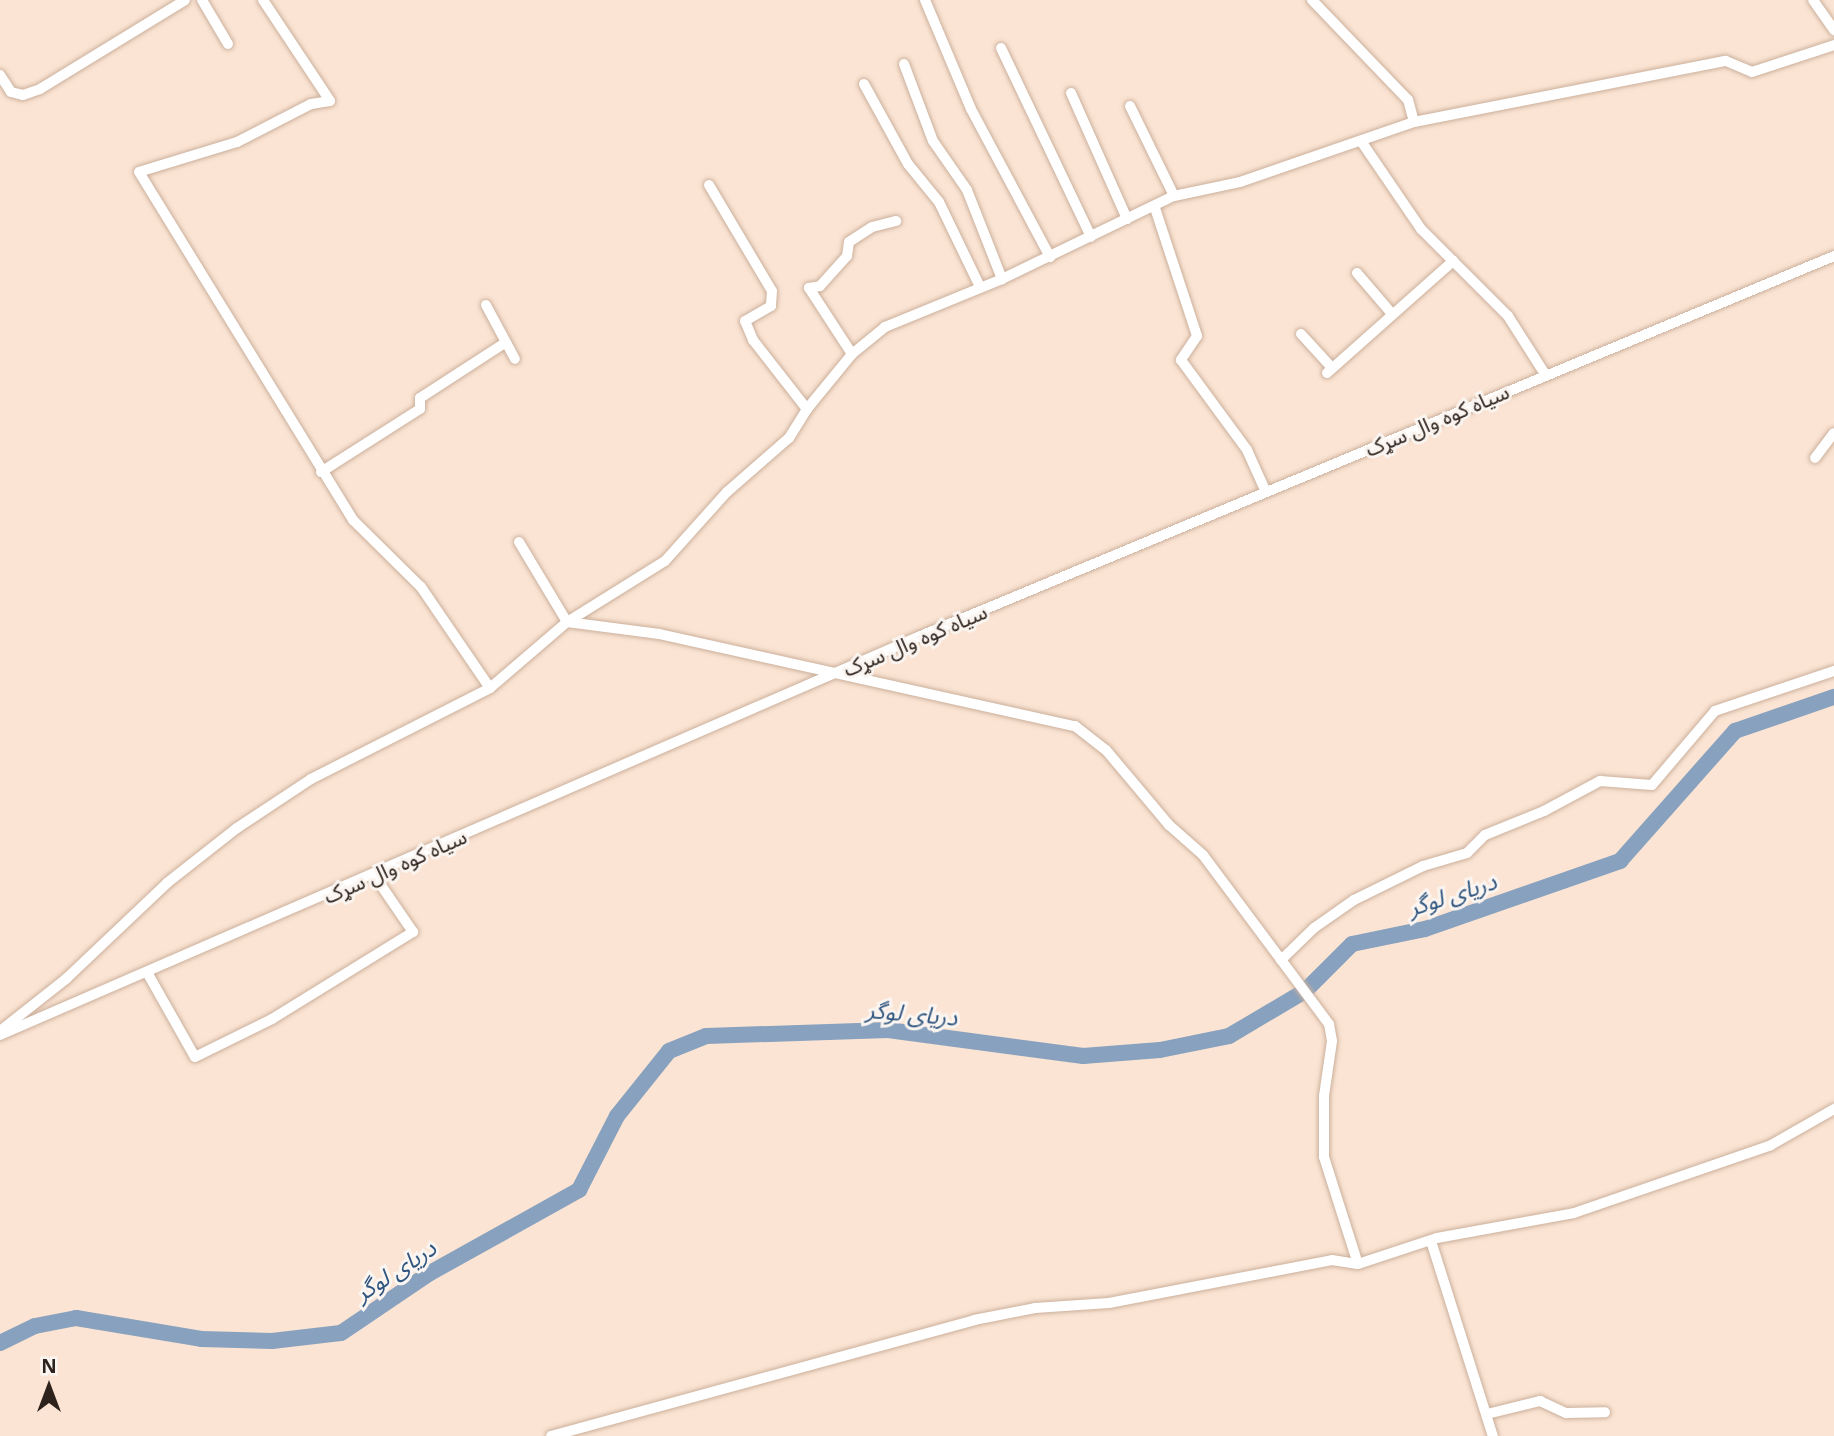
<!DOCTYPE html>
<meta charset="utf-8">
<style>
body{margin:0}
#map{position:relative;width:1834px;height:1436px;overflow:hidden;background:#fbe4d3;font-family:"Open Sans","Noto Sans Arabic",sans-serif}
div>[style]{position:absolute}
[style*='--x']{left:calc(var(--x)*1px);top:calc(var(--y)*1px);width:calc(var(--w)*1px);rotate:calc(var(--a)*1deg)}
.river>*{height:16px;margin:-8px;padding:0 8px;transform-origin:8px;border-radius:8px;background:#87a1bf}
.roads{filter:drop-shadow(0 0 2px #cbb09c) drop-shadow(0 0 2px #cbb09c)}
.minor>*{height:10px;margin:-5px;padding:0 5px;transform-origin:5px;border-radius:5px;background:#fff}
span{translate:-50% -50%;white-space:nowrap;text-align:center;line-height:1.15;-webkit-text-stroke:6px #fbf5f1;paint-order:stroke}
.street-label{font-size:21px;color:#2e231c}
.water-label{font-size:23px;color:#2f557f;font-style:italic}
.north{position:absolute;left:14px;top:1352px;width:70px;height:70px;-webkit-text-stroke:5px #fbf5f1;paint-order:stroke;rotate:0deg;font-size:19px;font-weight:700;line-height:28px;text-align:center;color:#2e231c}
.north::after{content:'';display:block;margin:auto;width:24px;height:32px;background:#2e231c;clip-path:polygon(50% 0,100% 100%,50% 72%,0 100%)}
</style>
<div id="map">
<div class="river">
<i style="--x:0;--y:1343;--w:39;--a:-26"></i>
<i style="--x:35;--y:1326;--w:42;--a:-11"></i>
<i style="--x:76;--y:1318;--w:127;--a:9.5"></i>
<i style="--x:201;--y:1339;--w:71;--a:1.6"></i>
<i style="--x:272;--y:1341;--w:69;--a:-6.6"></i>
<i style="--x:341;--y:1333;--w:107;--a:-34"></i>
<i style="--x:430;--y:1273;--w:171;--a:-29.1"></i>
<i style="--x:579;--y:1190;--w:83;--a:-62.8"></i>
<i style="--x:617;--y:1116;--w:83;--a:-51.3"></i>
<i style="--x:669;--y:1051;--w:40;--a:-22"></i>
<i style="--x:706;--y:1036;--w:182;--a:-1.9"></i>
<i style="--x:888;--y:1030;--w:197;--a:7.6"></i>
<i style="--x:1083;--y:1056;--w:77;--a:-4.5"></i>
<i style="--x:1160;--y:1050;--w:70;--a:-11.5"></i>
<i style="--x:1229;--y:1036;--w:88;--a:-30.6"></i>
<i style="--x:1305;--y:991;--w:66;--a:-45"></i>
<i style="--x:1352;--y:944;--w:75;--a:-11.6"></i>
<i style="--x:1425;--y:929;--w:207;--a:-19.2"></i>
<i style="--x:1620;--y:861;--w:174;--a:-48.5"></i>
<i style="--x:1735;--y:731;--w:105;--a:-19"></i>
</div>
<div class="roads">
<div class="minor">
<i style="--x:202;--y:0;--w:51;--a:59.4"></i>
<i style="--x:263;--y:0;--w:121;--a:56.4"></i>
<i style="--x:330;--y:101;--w:19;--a:171"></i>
<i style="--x:311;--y:104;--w:83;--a:152.8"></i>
<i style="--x:237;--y:142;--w:102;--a:163"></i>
<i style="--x:139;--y:172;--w:409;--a:58.4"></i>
<i style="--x:353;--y:520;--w:95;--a:44.6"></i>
<i style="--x:421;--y:587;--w:122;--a:55.7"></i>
<i style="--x:925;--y:0;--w:118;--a:67.1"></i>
<i style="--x:971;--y:109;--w:168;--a:61.9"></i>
<i style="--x:1813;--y:0;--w:37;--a:55"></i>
<i style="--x:1001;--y:48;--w:209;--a:64.5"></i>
<i style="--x:904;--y:64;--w:82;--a:69.4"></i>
<i style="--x:933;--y:141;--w:60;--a:55.2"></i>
<i style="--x:967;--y:190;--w:96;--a:68.5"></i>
<i style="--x:0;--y:75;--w:20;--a:57"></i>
<i style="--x:11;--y:92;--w:12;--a:14"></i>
<i style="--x:23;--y:95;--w:18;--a:-19"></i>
<i style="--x:40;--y:89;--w:170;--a:-31.5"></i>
<i style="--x:864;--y:84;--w:91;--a:61.2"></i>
<i style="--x:908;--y:164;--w:49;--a:50.8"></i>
<i style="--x:939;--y:202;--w:94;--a:64.2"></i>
<i style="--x:1071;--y:93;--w:138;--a:66"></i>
<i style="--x:1130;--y:106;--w:100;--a:63.9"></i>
<i style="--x:1414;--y:122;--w:318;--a:-11.1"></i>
<i style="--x:1726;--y:61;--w:28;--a:23"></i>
<i style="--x:1752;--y:72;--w:86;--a:-18.2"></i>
<i style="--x:1361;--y:141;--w:107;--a:55.7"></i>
<i style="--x:1421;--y:229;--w:123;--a:45"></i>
<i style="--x:1508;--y:316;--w:69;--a:57.5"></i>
<i style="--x:709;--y:185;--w:123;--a:59.3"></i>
<i style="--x:772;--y:291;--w:15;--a:94"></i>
<i style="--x:771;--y:306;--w:30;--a:150"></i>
<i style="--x:745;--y:321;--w:21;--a:67"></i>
<i style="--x:753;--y:340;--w:88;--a:52"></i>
<i style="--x:1155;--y:208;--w:135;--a:71.8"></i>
<i style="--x:1197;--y:336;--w:29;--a:124"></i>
<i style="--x:1181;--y:360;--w:112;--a:53.7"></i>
<i style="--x:1247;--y:450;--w:46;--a:65.7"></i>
<i style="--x:1357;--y:273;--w:54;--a:49.5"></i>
<i style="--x:486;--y:305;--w:61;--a:61.8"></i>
<i style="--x:1301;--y:334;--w:46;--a:47.6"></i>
<i style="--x:852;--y:354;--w:79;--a:-123.1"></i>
<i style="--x:809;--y:288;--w:11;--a:-10"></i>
<i style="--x:820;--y:286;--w:40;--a:-48"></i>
<i style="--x:847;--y:256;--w:14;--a:-82"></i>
<i style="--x:849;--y:242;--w:27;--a:-33"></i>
<i style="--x:872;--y:227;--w:25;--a:-14"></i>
<i style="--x:1327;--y:373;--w:169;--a:-41.6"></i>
<i style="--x:1815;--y:458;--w:31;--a:-53"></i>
<i style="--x:321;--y:472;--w:117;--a:-32.5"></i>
<i style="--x:420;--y:409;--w:11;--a:-90"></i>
<i style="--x:420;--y:398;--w:99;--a:-33"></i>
<i style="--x:519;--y:542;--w:93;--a:59"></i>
<i style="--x:567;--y:622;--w:93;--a:7.4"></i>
<i style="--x:659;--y:634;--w:426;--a:12.5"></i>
<i style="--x:1075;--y:726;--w:39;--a:38"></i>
<i style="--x:1106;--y:750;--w:98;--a:50"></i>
<i style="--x:1169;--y:825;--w:45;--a:41.4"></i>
<i style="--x:1203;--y:855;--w:211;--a:53.3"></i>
<i style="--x:1329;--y:1024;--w:17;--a:80"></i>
<i style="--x:1332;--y:1041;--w:56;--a:98.3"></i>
<i style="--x:1324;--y:1096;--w:61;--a:90"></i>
<i style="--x:1324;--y:1157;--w:112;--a:72.4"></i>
<i style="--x:1281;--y:960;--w:46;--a:-44.1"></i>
<i style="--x:1314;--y:928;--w:49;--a:-35"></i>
<i style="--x:1354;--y:900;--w:77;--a:-26.2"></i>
<i style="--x:1423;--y:866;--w:46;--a:-16.5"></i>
<i style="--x:1467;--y:853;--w:25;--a:-45"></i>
<i style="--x:1485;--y:835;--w:64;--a:-22.1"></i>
<i style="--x:1544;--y:811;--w:64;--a:-28.2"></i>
<i style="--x:1600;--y:781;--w:52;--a:4.4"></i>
<i style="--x:1652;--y:785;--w:97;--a:-49.6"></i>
<i style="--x:1715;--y:711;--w:126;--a:-18.6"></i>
<i style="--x:148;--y:974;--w:95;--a:60.5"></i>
<i style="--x:195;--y:1057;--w:86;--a:-26.3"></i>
<i style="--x:272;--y:1019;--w:166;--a:-31.7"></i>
<i style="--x:413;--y:932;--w:69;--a:-124.4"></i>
<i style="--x:0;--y:1031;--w:85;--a:-38.3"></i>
<i style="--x:67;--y:978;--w:138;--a:-43.5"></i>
<i style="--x:167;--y:883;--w:89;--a:-38.2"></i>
<i style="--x:237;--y:828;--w:89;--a:-33.5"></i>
<i style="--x:311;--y:779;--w:201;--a:-26.9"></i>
<i style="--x:490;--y:688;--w:101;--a:-40.6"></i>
<i style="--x:567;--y:622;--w:115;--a:-31.9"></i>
<i style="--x:665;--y:561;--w:93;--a:-48.1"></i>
<i style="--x:727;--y:492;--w:82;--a:-41.1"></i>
<i style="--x:789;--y:438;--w:34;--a:-58"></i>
<i style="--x:807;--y:409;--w:71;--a:-50.7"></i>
<i style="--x:852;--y:354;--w:43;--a:-39.3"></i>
<i style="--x:885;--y:327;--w:126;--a:-22.3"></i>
<i style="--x:1002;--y:279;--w:191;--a:-25.8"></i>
<i style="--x:1174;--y:196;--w:67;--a:-12"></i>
<i style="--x:1240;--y:182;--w:184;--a:-19"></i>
<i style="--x:1414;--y:122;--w:23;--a:-105"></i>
<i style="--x:1408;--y:100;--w:139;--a:-133.8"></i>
<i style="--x:0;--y:1035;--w:1001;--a:-23.44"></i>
<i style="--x:918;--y:637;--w:992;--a:-22.58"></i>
<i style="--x:1431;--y:1241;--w:205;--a:72.4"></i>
<i style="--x:1487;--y:1414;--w:55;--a:-13.8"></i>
<i style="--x:1540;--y:1401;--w:29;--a:25"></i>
<i style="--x:1566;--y:1413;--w:39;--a:-1"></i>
<i style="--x:551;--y:1436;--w:439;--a:-15.3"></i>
<i style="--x:974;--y:1320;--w:62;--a:-11.1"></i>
<i style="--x:1035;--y:1308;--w:74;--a:-3.9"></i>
<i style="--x:1109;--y:1303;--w:227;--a:-10.9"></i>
<i style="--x:1332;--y:1260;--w:26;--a:9"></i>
<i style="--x:1358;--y:1264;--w:83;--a:-18.2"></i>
<i style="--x:1437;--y:1238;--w:139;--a:-10.3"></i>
<i style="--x:1574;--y:1213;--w:208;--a:-19"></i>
<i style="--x:1771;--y:1145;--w:73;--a:-29.7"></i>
</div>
</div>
<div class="street-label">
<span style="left:1437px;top:420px;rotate:-23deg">سیاه کوه وال سړک</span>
<span style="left:915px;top:640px;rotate:-23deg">سیاه کوه وال سړک</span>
<span style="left:395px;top:866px;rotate:-24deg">سیاه کوه وال سړک</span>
</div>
<div class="water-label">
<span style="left:1452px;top:894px;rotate:-18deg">دریای لوگر</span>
<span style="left:912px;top:1013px;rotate:5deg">دریای لوگر</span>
<span style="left:395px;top:1270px;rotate:-33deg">دریای لوگر</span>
</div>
<div class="north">N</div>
</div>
